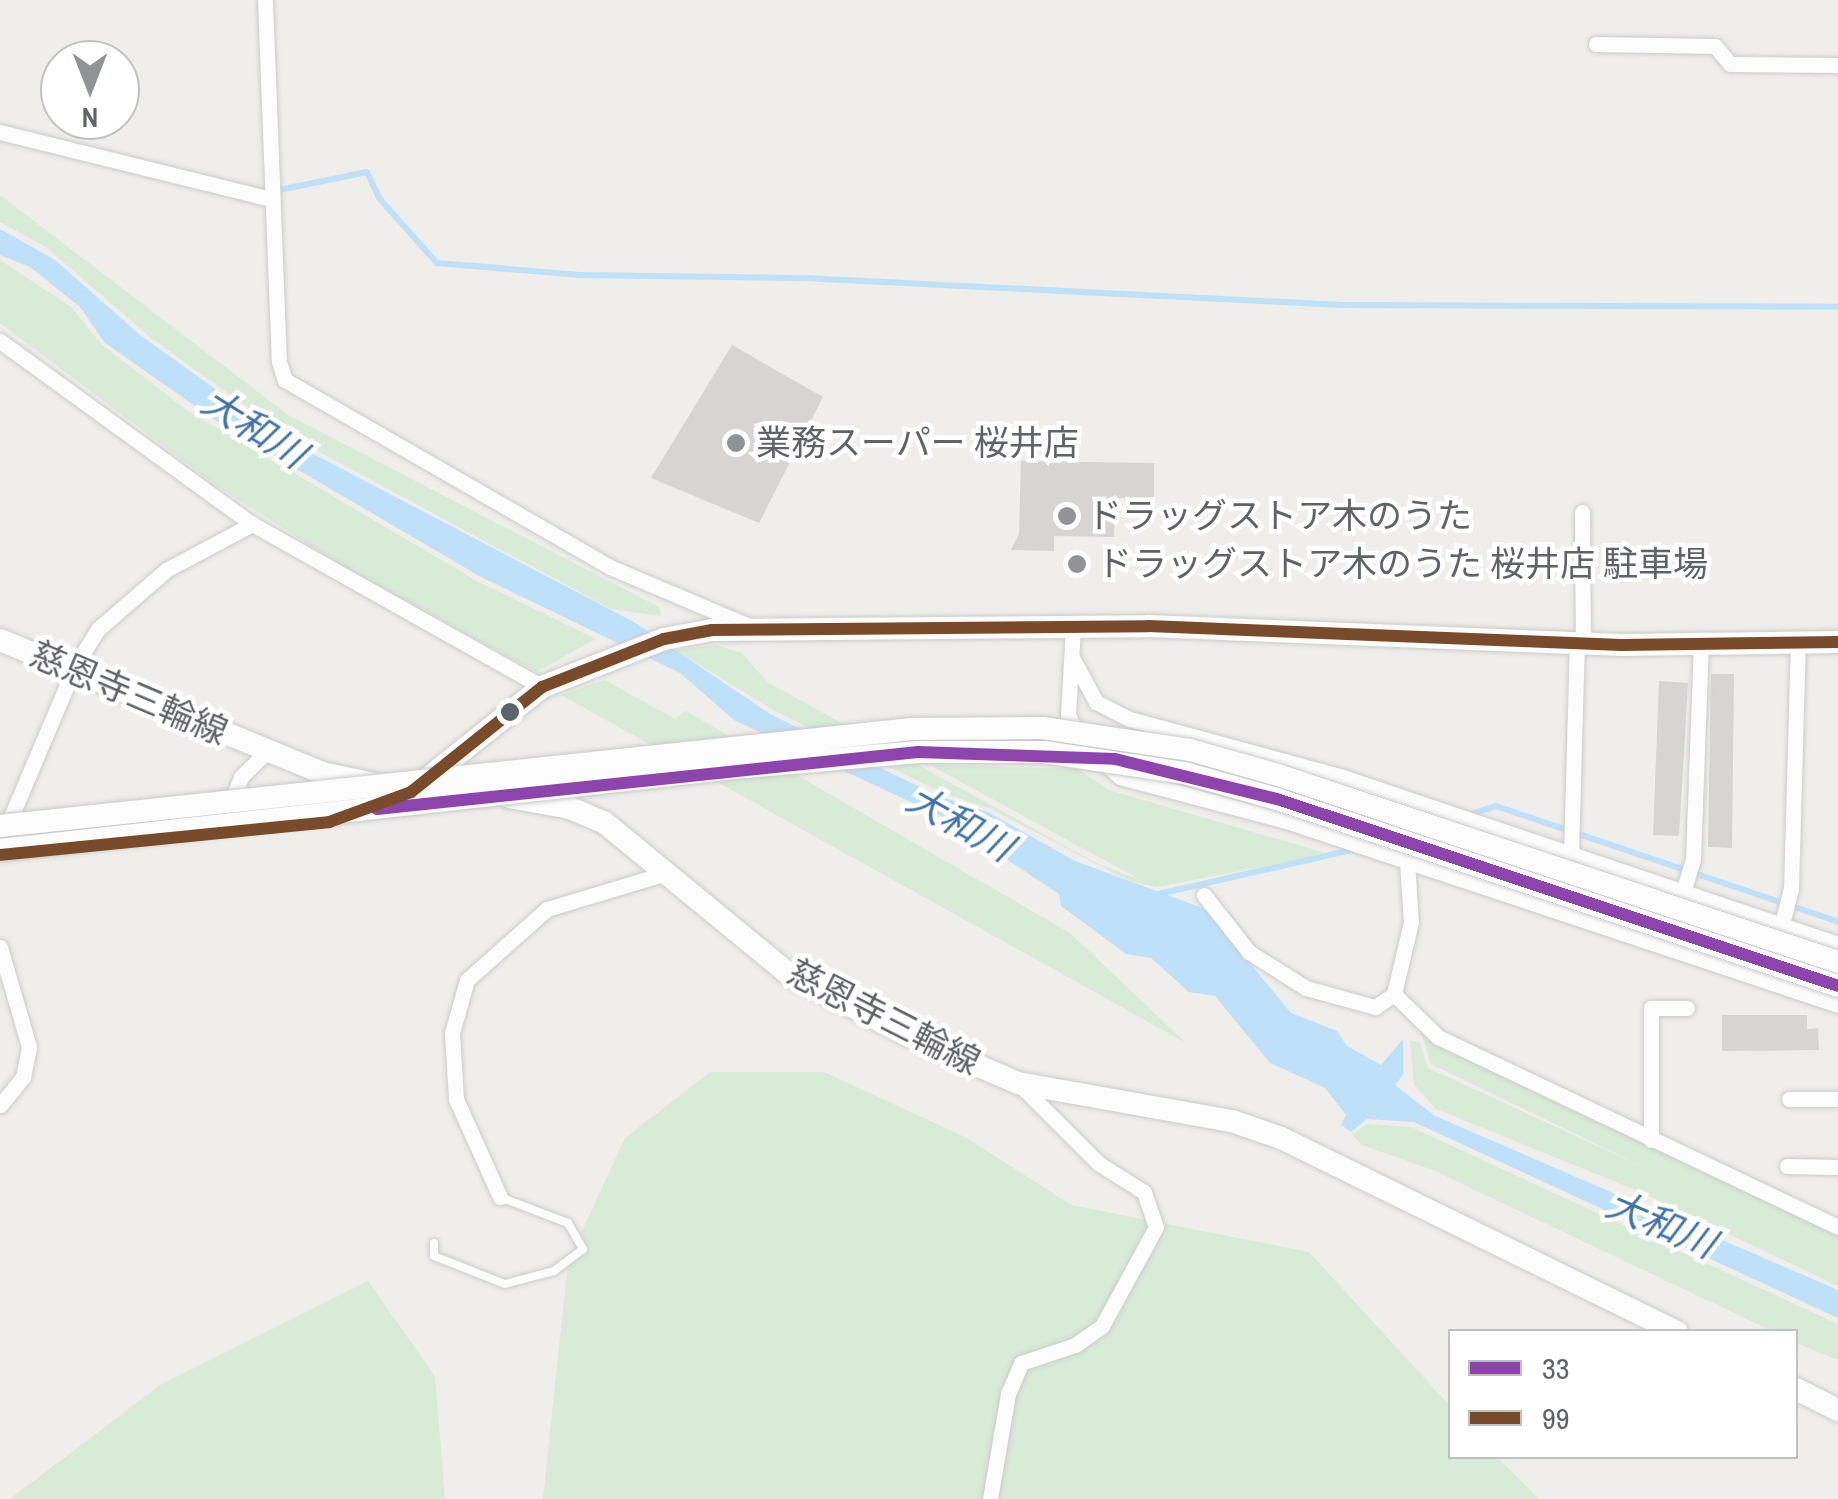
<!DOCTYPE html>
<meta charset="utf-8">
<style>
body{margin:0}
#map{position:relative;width:1838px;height:1499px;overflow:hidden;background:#efeeea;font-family:"Archivo Narrow","Noto Sans JP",sans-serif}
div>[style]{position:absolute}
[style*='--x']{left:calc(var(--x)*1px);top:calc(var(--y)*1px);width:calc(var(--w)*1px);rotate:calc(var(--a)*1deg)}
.green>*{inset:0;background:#d8ebd6}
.water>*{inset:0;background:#bfe0f9}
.stream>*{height:6px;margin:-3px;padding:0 3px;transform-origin:3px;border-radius:3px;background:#bfe0f9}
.building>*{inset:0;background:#d6d5d3}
.roads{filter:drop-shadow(0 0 2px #cbcccc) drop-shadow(0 0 2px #cbcccc)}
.lane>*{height:8px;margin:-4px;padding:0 4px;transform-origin:4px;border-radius:4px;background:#fdfcfc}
.street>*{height:15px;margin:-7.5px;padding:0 7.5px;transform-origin:7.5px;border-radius:7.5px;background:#fdfcfc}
.secondary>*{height:22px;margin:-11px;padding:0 11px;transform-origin:11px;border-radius:11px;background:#fdfcfc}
.bridges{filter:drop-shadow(0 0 2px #cacacb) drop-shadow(0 0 2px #cacacb)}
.secondary-bridge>*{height:22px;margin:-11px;padding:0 11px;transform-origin:11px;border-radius:11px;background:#fdfcfc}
.bus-1>*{height:12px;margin:-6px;padding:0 6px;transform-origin:6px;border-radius:6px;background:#8e44ad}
.bus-2>*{height:12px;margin:-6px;padding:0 6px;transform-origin:6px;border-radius:6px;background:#7a4b2a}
.dots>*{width:28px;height:28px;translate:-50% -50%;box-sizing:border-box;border:5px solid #fff;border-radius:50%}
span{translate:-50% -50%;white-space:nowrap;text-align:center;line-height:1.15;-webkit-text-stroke:9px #fff;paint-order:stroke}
.poi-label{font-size:35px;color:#5f6368}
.left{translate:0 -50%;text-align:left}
.street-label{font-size:35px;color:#5f6368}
.water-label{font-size:38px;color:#4174aa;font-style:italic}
.legend{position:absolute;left:1448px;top:1329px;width:350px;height:130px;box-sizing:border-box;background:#fff;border:2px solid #bfc1c3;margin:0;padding:12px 18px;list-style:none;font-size:30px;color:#5f6368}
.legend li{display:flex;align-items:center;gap:20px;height:50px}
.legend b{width:50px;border:2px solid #bfc1c3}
.north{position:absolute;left:40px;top:40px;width:100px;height:100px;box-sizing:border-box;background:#fff;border:2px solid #bfc1c3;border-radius:50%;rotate:180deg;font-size:28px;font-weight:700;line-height:40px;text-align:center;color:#5f6368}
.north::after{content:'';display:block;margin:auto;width:35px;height:45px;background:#919496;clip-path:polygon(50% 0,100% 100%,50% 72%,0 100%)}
</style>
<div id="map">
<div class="green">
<i style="clip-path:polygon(0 195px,288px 415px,659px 607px,661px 616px,611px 609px,282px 432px,151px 338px,46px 247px,0 222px)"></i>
<i style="clip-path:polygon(0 260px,71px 307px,101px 344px,188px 411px,477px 581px,596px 639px,536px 672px,358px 576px,217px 486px,0 323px)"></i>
<i style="clip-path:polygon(716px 645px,742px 653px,767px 682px,1098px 864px,1139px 879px,930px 765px,1078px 769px,1109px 790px,1329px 854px,1157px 887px,1129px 881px,991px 809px,943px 793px,775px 711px,675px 650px)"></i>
<i style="clip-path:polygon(605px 680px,675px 719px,686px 711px,1070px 933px,1186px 1043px,561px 695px)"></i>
<i style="clip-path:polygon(1418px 1023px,1838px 1232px,1838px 1286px,1636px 1190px,1436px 1109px,1414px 1084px,1410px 1040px,1420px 1043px,1428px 1068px,1652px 1171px,1431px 1064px)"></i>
<i style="clip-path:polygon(710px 1072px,824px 1072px,967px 1138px,1071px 1205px,1309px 1252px,1450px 1406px,1450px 1456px,1497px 1457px,1539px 1499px,543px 1499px,568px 1261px,625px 1138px)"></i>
<i style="clip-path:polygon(1367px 1124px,1411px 1127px,1838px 1324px,1838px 1360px,1796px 1343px,1796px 1332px,1772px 1331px,1435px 1171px,1362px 1145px,1352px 1135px)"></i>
<i style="clip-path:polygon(368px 1281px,435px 1376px,445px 1499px,10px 1499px,160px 1385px)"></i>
</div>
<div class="water">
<i style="clip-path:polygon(0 229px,55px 260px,140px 335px,285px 439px,634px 622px,770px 714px,936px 795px,988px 812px,1075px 861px,1205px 909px,1291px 1013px,1337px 1031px,1347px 1046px,1381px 1065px,1403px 1039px,1403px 1075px,1395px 1085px,1435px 1116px,1838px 1290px,1838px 1318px,1414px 1122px,1367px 1119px,1351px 1132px,1341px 1125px,1346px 1115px,1325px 1088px,1270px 1063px,1215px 996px,1189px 992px,1151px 958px,1126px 954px,1061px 906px,1059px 894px,941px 816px,734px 720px,680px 673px,481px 577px,225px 427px,105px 343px,80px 307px,30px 267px,0 255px)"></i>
</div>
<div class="stream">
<i style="--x:274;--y:191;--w:95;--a:-11.5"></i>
<i style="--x:367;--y:172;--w:29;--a:65"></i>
<i style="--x:379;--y:198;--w:87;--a:48.3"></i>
<i style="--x:437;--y:263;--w:143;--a:4.8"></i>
<i style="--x:579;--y:275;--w:225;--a:0.8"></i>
<i style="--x:804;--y:278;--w:539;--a:2.87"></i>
<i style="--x:1342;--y:305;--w:496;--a:0.2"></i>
<i style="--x:1468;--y:815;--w:29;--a:-18"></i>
<i style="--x:1496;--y:806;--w:361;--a:18.7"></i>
<i style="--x:1154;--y:895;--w:207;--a:-12.8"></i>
</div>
<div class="building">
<i style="clip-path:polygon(732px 345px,823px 397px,759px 523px,651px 478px)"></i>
<i style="clip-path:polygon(1021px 461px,1154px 463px,1154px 498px,1115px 498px,1114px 537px,1054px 536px,1054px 551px,1011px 550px,1019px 534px)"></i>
<i style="clip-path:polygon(1711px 674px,1734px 674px,1732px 848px,1708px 847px)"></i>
<i style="clip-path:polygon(1659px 681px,1688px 683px,1679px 836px,1653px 835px)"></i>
<i style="clip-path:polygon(1722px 1015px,1807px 1015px,1807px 1029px,1818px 1028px,1819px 1050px,1722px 1051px)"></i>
</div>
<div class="roads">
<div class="lane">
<i style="--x:434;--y:1243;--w:13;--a:90"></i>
<i style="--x:434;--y:1256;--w:76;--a:21.5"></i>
<i style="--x:505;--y:1284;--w:51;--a:-14.9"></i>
<i style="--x:554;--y:1271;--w:36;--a:-37"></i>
<i style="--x:583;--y:1249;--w:30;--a:-120"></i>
<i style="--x:568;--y:1223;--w:73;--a:-159.1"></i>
</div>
<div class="street">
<i style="--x:265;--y:0;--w:362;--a:87.8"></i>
<i style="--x:279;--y:362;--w:19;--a:72"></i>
<i style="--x:285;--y:380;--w:375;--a:29.9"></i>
<i style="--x:610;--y:567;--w:151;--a:23"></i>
<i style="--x:1596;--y:44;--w:119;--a:1"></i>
<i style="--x:1715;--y:46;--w:23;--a:50"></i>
<i style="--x:1730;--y:64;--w:108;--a:0.5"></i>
<i style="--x:0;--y:132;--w:278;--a:13.9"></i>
<i style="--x:0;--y:341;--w:311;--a:36"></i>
<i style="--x:252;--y:524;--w:333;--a:29.3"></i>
<i style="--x:1582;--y:512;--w:131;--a:89.6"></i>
<i style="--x:1073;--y:627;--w:88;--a:93.3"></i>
<i style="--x:1068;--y:715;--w:30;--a:64"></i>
<i style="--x:1081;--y:742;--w:52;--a:41.9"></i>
<i style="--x:1120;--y:777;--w:169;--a:14.8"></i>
<i style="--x:1283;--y:820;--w:585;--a:18.43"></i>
<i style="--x:1073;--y:659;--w:49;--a:61.9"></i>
<i style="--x:1096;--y:702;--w:38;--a:27"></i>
<i style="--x:1130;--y:719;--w:218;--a:15.2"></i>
<i style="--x:1340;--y:776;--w:526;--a:18.64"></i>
<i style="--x:223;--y:798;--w:10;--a:-6"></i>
<i style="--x:233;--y:797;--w:22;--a:-68"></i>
<i style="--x:241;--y:777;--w:37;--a:-45"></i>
<i style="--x:5;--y:831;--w:179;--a:-67"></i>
<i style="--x:75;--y:666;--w:44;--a:-58.1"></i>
<i style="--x:98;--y:629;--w:90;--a:-40.9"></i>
<i style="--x:166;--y:570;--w:98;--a:-28.1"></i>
<i style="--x:1571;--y:854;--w:211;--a:-88.4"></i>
<i style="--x:1407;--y:862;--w:60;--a:86.2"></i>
<i style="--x:1411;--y:922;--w:74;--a:103.3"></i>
<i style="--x:1394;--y:994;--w:62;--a:44.3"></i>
<i style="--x:1438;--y:1037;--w:443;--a:25.4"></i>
<i style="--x:1683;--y:892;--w:34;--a:-73"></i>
<i style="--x:1693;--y:859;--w:216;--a:-87.9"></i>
<i style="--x:1204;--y:895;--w:73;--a:51.7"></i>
<i style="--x:1249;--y:952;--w:67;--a:32.3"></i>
<i style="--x:1306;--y:988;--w:72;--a:15.4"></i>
<i style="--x:1375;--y:1007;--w:23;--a:-34"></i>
<i style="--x:1782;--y:924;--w:36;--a:-76"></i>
<i style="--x:1791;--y:889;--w:247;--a:-88.4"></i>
<i style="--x:0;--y:947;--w:104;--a:73.8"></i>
<i style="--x:29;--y:1047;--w:31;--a:101"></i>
<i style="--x:23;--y:1077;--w:36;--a:129"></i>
<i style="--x:1789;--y:1099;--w:49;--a:0"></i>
<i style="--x:1651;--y:1140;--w:132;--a:-90"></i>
<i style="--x:1651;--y:1008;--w:36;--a:0"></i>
<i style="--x:1787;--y:1166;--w:51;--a:1.1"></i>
<i style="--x:500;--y:1197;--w:107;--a:-114.2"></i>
<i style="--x:456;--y:1099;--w:66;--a:-93.5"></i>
<i style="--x:452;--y:1033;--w:55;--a:-74.2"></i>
<i style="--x:467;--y:980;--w:107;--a:-41.6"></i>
<i style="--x:547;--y:909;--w:125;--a:-16.7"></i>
<i style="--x:990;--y:1499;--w:107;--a:-80.3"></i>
<i style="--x:1008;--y:1394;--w:34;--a:-67"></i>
<i style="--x:1021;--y:1363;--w:57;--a:-18.4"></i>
<i style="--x:1075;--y:1345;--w:33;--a:-35"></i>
<i style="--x:1102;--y:1326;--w:113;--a:-61.4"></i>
<i style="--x:1156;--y:1227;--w:37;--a:-109"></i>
<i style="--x:1144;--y:1192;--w:54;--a:-147.8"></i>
<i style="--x:1098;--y:1163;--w:113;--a:-135"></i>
</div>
<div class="secondary">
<i style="--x:0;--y:640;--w:348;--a:22.4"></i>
<i style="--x:322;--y:773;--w:53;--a:11.9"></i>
<i style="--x:418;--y:786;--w:159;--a:-38.6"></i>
<i style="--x:542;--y:687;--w:131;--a:-21.5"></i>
<i style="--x:664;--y:639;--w:49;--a:-10.6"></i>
<i style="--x:712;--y:630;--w:436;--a:-0.5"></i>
<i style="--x:1148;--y:626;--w:474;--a:2.3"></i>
<i style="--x:1622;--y:645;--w:216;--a:-0.8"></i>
<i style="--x:509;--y:797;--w:62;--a:10.2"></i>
<i style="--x:570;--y:808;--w:38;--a:23"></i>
<i style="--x:605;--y:823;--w:239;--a:39.4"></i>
<i style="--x:790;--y:975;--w:139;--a:26.9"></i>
<i style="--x:914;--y:1038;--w:113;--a:23.4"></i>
<i style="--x:1018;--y:1083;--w:217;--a:10.1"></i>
<i style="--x:1232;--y:1121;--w:52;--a:19.1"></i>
<i style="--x:1281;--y:1138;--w:441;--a:26.1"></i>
<i style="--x:1796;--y:1389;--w:47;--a:26.6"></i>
</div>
</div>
<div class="bridges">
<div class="secondary-bridge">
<i style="--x:0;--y:826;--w:917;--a:-6.07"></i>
<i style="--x:912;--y:729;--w:131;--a:-0.4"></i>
<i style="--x:1043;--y:728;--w:149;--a:8.5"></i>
<i style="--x:1190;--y:750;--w:95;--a:15.9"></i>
<i style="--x:1281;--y:776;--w:587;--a:18.47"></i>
<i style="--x:0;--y:850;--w:749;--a:-6.37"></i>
<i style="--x:744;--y:767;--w:175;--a:-4.9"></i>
<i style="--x:918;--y:752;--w:126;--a:0"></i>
<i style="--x:1044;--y:752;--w:143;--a:8.5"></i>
<i style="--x:1185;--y:773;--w:96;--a:15.8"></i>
<i style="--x:1277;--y:799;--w:591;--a:18.43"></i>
</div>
</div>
<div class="bus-1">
<i style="--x:377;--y:809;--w:544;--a:-6.01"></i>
<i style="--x:918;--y:752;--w:197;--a:2"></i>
<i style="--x:1115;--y:759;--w:167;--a:13.9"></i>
<i style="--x:1277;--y:799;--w:591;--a:18.43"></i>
</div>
<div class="bus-2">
<i style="--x:0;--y:855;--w:331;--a:-5.7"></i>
<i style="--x:329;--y:822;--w:87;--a:-20.1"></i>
<i style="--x:411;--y:792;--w:168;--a:-38.7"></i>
<i style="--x:542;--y:687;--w:131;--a:-21.5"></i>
<i style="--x:664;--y:639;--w:49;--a:-10.6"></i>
<i style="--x:712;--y:630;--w:436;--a:-0.5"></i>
<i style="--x:1148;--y:626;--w:474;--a:2.3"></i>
<i style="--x:1622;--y:645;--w:216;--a:-0.8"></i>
</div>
<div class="dots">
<i style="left:736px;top:443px;background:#919496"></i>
<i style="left:1067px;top:516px;background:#919496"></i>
<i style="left:1077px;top:564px;background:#919496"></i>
<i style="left:510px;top:712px;background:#5f6368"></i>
</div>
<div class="poi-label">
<span class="left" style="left:756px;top:443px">業務スーパー 桜井店</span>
<span class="left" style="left:1087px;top:516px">ドラッグストア木のうた</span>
<span class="left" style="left:1097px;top:564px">ドラッグストア木のうた 桜井店 駐車場</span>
</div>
<div class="street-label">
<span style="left:129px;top:693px;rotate:23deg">慈恩寺三輪線</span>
<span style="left:884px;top:1017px;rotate:27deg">慈恩寺三輪線</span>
</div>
<div class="water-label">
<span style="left:254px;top:428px;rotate:32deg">大和川</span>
<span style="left:960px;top:823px;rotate:29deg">大和川</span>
<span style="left:1661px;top:1224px;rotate:23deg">大和川</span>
</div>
<ul class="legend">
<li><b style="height:12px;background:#8e44ad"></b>33</li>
<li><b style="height:12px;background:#7a4b2a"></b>99</li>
</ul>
<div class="north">N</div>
</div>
